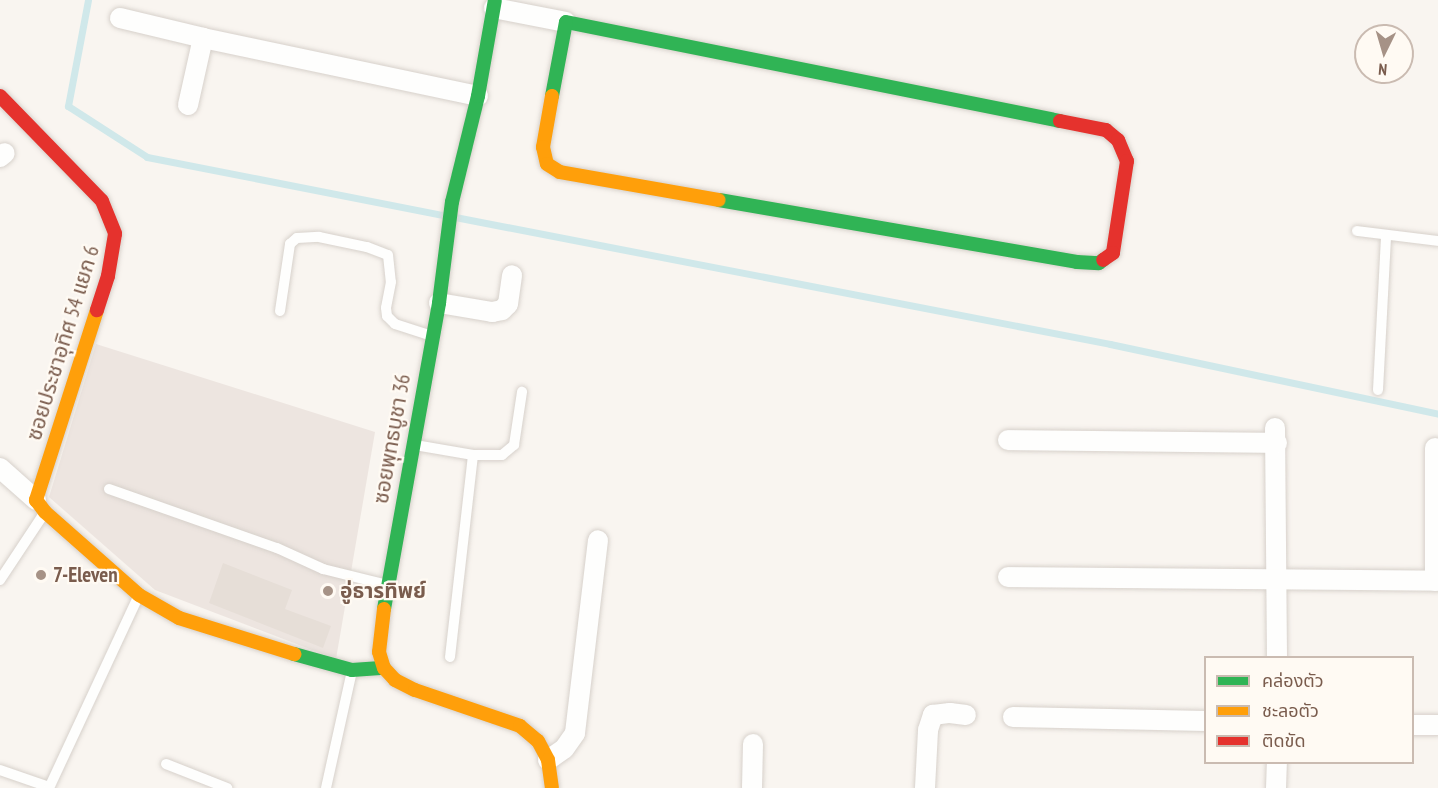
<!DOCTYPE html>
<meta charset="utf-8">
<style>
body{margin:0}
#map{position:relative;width:1438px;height:788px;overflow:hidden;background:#f9f5f0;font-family:"PT Sans Narrow","Noto Sans Thai",sans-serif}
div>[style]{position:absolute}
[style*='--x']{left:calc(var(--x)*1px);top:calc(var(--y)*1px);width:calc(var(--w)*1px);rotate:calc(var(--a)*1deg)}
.industrial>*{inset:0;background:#ede5e0}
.stream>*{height:7px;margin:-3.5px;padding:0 3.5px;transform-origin:3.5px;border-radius:3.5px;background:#d0e8ea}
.building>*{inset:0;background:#e6ded7}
.roads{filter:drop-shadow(0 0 2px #d7d1cb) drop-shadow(0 0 2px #d7d1cb)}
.lane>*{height:10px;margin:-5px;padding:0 5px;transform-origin:5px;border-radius:5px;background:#fefefd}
.street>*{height:20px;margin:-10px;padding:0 10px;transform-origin:10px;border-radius:10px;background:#fefefd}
.fast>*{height:14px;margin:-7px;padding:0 7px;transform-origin:7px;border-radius:7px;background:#30b455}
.slow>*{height:14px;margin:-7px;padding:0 7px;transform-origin:7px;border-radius:7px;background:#ff9f0a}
.jam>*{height:14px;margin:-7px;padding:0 7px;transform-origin:7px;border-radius:7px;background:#e5322d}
.dots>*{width:16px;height:16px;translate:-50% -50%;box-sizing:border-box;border:3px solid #fffaf3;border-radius:50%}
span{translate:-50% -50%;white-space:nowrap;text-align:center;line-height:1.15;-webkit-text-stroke:4.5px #fffaf3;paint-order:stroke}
.street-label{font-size:21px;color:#7a5c4d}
.poi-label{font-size:21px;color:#7a5c4d;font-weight:700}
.left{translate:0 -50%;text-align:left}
.legend{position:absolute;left:1204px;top:656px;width:210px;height:108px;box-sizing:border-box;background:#fffaf3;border:2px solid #cabbb1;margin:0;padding:8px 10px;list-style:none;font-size:18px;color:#7a5c4d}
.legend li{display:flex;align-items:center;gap:12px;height:30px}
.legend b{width:30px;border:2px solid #cabbb1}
.north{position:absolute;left:1354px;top:24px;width:60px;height:60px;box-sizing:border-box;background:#fffaf3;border:2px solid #cabbb1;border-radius:50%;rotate:185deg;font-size:16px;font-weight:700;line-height:24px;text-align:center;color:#7a5c4d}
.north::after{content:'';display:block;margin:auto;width:21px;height:27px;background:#a69286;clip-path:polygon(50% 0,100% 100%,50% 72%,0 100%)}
</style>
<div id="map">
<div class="industrial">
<i style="clip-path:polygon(96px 344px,375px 432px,336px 659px,155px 590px,49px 497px)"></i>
</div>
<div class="stream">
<i style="--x:88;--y:0;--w:108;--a:100.7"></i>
<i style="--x:68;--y:106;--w:94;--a:32.8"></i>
<i style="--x:147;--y:157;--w:303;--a:11.1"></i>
<i style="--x:455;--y:217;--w:667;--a:10.97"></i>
<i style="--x:1110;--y:344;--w:335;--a:12"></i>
</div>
<div class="building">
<i style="clip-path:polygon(223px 563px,292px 590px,285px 609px,331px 626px,323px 648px,209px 603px)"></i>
</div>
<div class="roads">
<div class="lane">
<i style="--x:1357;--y:231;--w:82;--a:7"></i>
<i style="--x:280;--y:311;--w:68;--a:-81.5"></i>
<i style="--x:290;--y:244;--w:9;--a:-41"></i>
<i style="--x:297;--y:238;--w:22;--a:-3"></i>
<i style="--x:319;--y:237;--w:49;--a:11.8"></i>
<i style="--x:367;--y:247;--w:22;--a:21"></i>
<i style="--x:388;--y:255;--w:27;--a:84"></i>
<i style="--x:391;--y:282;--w:26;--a:101"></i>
<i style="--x:386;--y:308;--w:8;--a:83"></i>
<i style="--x:387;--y:316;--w:11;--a:45"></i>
<i style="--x:395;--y:324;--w:39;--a:18"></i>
<i style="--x:1378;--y:390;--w:155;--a:-87"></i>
<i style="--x:415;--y:445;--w:59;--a:9.8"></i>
<i style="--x:473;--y:455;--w:29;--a:0"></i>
<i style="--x:502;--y:455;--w:16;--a:-40"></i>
<i style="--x:514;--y:445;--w:54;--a:-81.4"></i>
<i style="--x:109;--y:489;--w:178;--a:19.4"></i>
<i style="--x:277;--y:548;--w:51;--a:24.5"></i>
<i style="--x:323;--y:569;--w:66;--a:14"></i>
<i style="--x:0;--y:580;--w:82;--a:-56.5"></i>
<i style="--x:450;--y:657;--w:203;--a:-83.5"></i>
<i style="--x:166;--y:764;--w:66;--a:21.5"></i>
<i style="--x:0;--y:770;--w:52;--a:19.1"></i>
<i style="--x:49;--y:788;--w:213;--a:-65"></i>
<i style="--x:326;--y:788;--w:120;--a:-77.5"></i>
</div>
<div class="street">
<i style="--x:494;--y:8;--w:73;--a:11"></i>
<i style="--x:120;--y:18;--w:85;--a:13.5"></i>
<i style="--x:203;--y:38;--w:281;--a:11.9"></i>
<i style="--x:188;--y:105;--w:69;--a:-77.4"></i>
<i style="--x:0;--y:157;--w:6;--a:-39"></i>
<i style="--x:439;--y:303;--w:54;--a:9.6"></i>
<i style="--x:492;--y:312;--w:10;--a:-11"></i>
<i style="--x:502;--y:310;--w:8;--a:-45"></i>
<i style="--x:508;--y:304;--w:29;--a:-82"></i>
<i style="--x:1275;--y:428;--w:230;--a:89.5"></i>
<i style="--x:1008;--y:440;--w:269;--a:0.6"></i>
<i style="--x:0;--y:468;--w:48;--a:41.6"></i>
<i style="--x:1008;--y:577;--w:430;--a:0.5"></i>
<i style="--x:1435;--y:581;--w:133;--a:-90"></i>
<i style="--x:1013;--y:717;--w:193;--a:1.2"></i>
<i style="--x:1412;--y:725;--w:26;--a:0"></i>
<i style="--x:548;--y:760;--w:19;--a:-35"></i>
<i style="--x:564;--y:749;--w:19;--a:-55"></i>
<i style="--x:575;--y:733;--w:194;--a:-83.2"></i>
<i style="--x:752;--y:788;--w:44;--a:-88.7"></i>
<i style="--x:925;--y:788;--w:58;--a:-87"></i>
<i style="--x:928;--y:730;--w:16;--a:-72"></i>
<i style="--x:933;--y:715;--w:17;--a:-7"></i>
<i style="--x:950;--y:713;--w:16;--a:7"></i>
<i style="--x:1276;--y:788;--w:26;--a:-88"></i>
</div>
<div class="fast">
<i style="--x:566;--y:22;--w:504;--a:11.33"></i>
<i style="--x:552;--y:96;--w:75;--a:-79.3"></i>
<i style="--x:719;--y:200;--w:363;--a:9.8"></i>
<i style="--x:1077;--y:262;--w:22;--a:3"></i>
<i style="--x:1099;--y:263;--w:5;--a:-37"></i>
<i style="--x:384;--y:609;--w:311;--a:-79.8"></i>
<i style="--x:439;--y:303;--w:102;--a:-82.7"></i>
<i style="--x:452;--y:202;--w:109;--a:-76.2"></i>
<i style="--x:478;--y:96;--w:97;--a:-80"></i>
<i style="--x:294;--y:654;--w:60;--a:15.4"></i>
<i style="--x:352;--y:670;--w:32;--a:-4"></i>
</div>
<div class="slow">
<i style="--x:552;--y:96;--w:52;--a:100"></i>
<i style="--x:543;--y:147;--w:17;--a:77"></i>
<i style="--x:547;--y:164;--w:15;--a:32"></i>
<i style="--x:560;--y:172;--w:161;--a:10"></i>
<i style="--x:97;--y:310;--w:200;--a:107.8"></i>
<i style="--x:36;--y:500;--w:15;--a:53"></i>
<i style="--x:45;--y:512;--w:125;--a:41.4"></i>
<i style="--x:139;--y:595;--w:46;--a:29.9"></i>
<i style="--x:179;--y:618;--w:121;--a:17.4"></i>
<i style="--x:384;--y:609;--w:43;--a:96.6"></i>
<i style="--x:379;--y:652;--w:17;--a:73"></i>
<i style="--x:384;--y:668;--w:16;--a:47"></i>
<i style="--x:395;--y:680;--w:22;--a:27"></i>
<i style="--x:415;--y:690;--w:111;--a:18.9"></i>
<i style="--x:520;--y:726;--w:23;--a:40"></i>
<i style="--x:538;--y:741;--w:21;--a:62"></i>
<i style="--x:548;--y:760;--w:28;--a:82"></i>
</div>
<div class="jam">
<i style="--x:0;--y:96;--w:146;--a:45.8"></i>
<i style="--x:102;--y:201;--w:35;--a:68"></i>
<i style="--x:115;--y:234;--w:43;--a:99.5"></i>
<i style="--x:108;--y:276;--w:36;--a:108"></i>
<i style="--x:1060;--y:121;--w:47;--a:11.1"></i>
<i style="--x:1106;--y:130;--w:16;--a:40"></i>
<i style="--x:1118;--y:140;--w:23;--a:67"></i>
<i style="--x:1127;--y:161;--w:93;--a:98.7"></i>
<i style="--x:1113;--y:253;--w:12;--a:145"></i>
</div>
</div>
<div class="dots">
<i style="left:41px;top:575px;background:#a69286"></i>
<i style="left:328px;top:591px;background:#a69286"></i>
</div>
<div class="street-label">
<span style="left:63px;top:343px;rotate:-73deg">ซอยประชาอุทิศ 54 แยก 6</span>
<span style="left:392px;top:439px;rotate:-80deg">ซอยพุทธบูชา 36</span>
</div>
<div class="poi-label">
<span class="left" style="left:53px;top:575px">7-Eleven</span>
<span class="left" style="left:340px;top:591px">อู่ธารทิพย์</span>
</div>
<ul class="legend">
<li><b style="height:8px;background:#30b455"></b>คล่องตัว</li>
<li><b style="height:8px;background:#ff9f0a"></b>ชะลอตัว</li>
<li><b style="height:8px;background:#e5322d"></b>ติดขัด</li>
</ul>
<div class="north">N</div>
</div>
